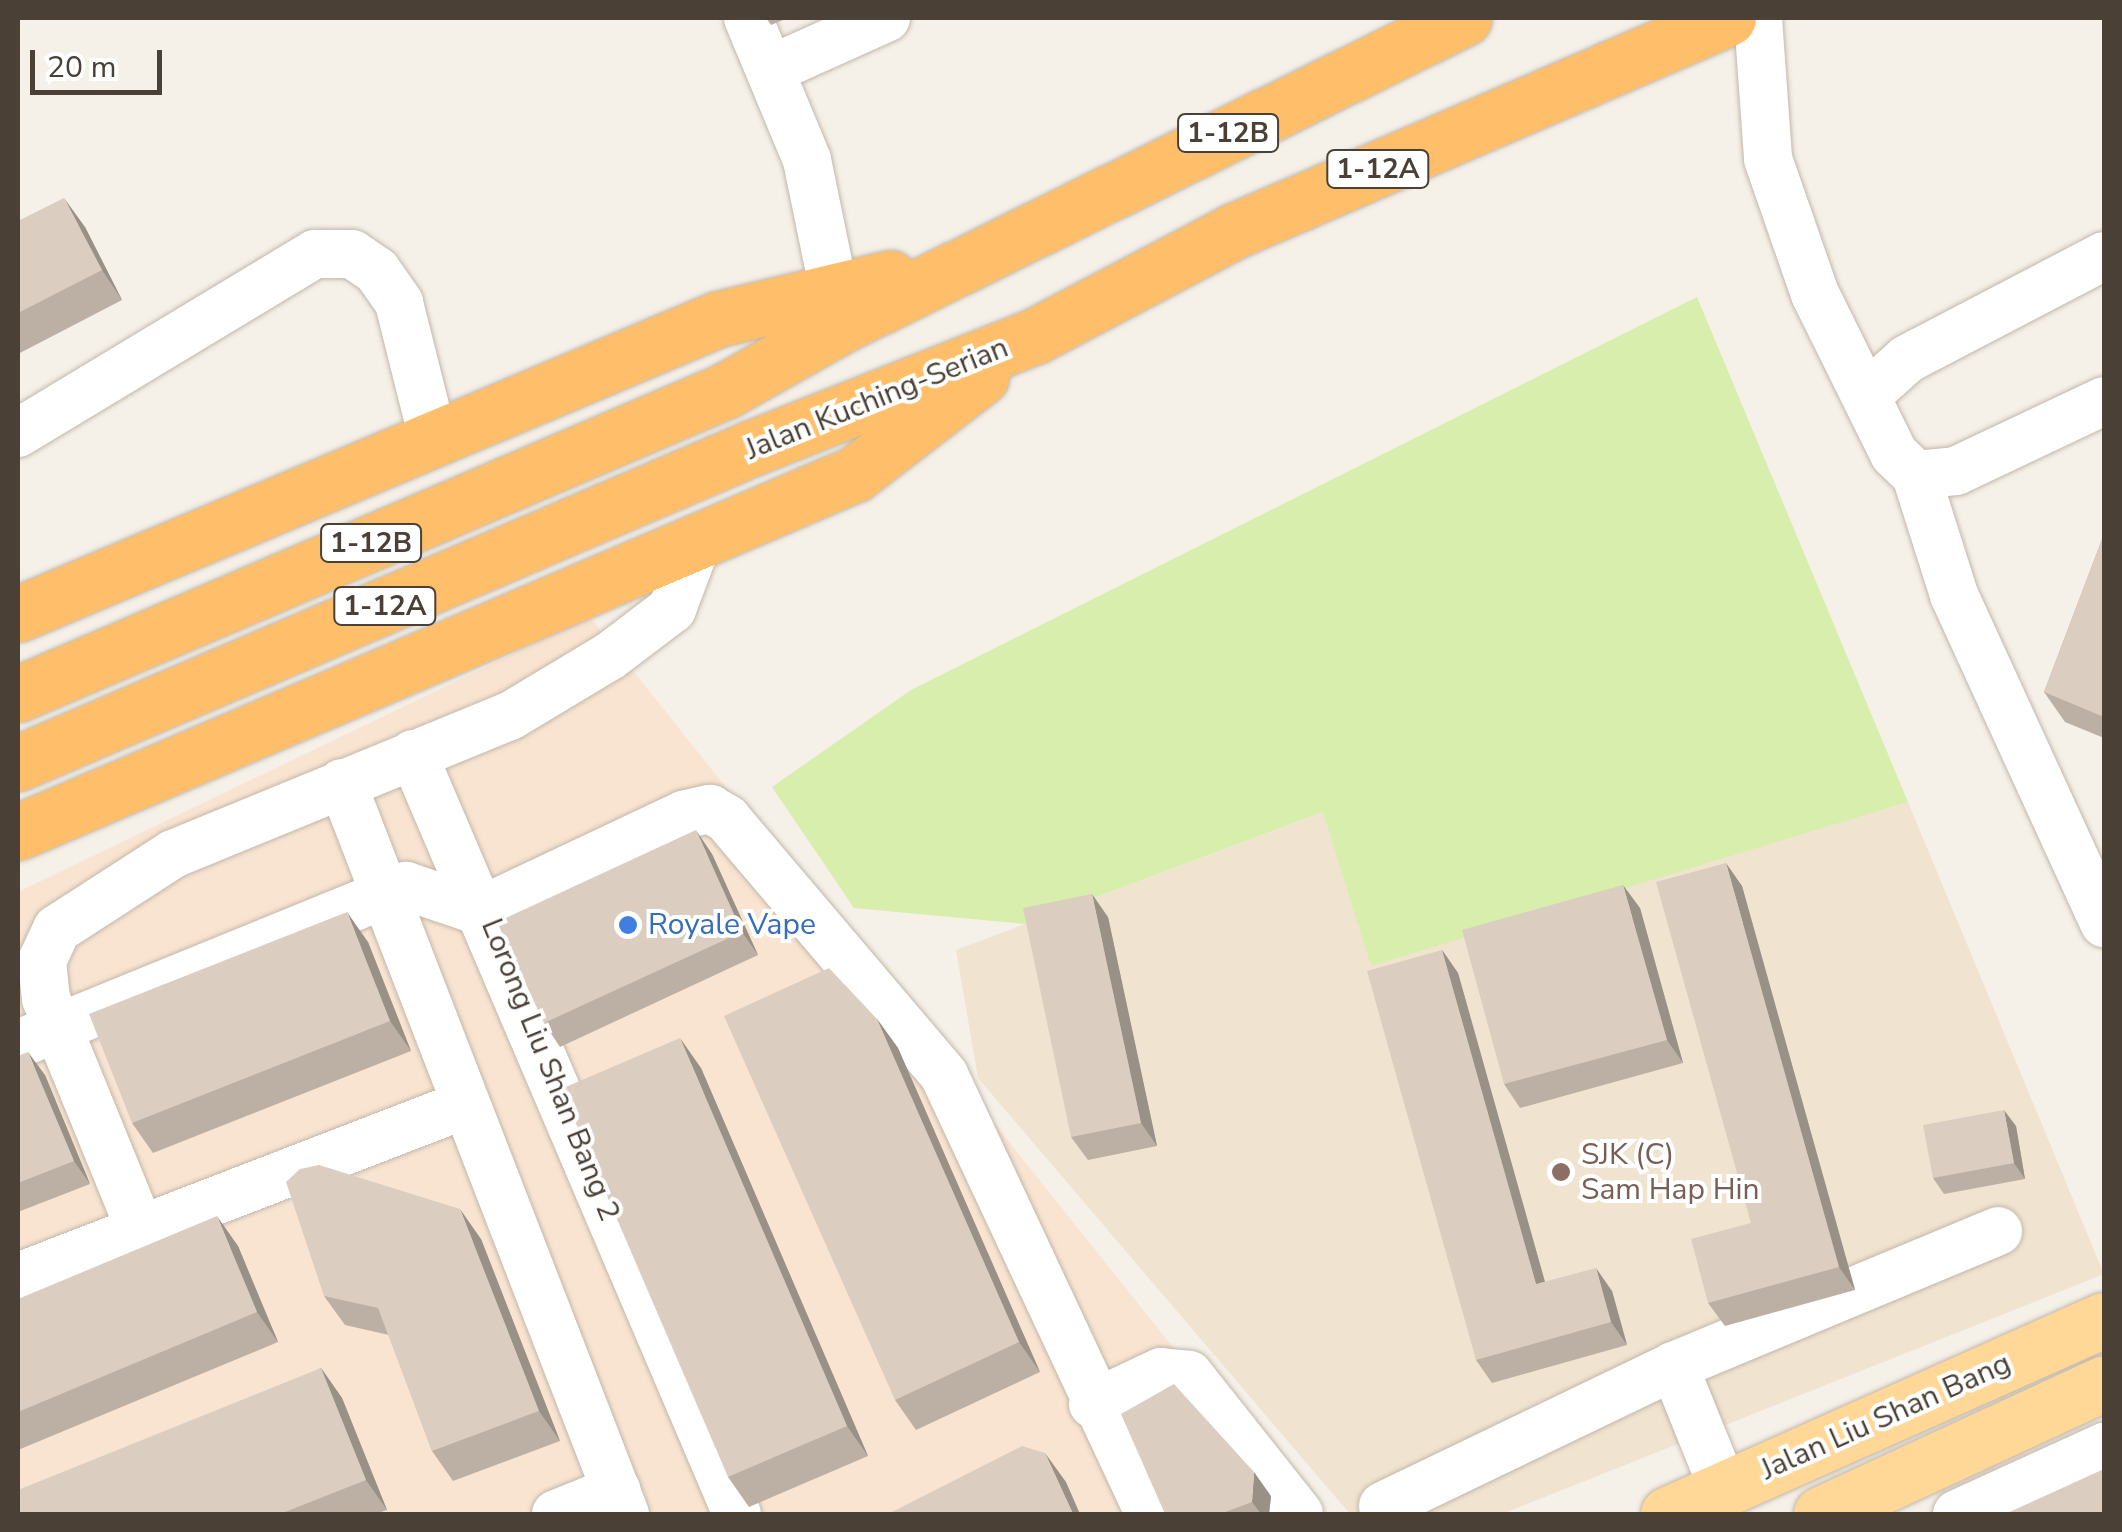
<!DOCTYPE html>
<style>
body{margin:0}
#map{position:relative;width:2122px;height:1532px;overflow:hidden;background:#f5f0e8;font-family:"Nunito Sans",sans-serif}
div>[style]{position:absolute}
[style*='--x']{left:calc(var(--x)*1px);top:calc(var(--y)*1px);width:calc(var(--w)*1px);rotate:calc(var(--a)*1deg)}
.commercial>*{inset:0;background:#f9e4d1}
.education>*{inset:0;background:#f0e4d0}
.green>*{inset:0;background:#d7eeac}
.roads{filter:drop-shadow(0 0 2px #c2b7a9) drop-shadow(0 0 2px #c2b7a9)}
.minor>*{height:48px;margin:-24px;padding:0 24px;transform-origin:24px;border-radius:24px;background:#fff}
.major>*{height:55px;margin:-27.5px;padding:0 27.5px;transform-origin:27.5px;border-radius:27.5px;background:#ffd797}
.highway>*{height:55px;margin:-27.5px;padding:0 27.5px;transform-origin:27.5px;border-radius:27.5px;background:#ffbe69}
.wall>*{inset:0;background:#bcb0a4}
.shaded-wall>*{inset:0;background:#999086}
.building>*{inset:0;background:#dbcdbf}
.dots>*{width:28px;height:28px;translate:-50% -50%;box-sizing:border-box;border:5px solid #fff;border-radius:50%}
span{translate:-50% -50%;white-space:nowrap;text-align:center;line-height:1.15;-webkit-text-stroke:8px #fff;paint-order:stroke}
.shield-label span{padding:2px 8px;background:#fff;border:2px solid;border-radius:8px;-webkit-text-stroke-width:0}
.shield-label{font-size:28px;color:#4a4035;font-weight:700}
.street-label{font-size:30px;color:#4a4035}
.shop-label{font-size:30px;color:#366cbe}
.left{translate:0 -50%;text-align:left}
.education-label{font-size:30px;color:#785e54}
.frame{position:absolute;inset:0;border:20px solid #4a4035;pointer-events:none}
.scale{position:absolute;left:30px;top:50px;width:132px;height:45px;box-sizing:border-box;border:5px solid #4a4035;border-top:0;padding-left:12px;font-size:30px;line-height:35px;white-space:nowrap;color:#4a4035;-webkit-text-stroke:8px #fff;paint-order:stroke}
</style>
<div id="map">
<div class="commercial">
<i style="clip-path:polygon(590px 617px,1306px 1514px,18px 1514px,18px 892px)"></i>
</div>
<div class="education">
<i style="clip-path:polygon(1908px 802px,2104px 1274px,1502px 1514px,1350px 1514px,978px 1078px,956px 950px,1324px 812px,1371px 965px)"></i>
</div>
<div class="green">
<i style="clip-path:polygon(1697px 297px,1908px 802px,1371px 966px,1323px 812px,1025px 924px,854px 908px,772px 787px,911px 690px)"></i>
</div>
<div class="roads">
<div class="minor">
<i style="--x:748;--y:18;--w:154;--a:67.4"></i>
<i style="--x:807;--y:160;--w:134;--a:78.4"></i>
<i style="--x:1758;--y:18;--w:141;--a:85.9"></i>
<i style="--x:1768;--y:159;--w:143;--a:70.8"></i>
<i style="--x:1815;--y:294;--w:178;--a:63.7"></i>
<i style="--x:1894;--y:454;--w:30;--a:44"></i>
<i style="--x:1916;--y:475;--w:40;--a:-5.7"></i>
<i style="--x:1956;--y:471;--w:164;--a:-25.3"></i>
<i style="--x:772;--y:69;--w:125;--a:-24.1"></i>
<i style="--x:1868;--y:394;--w:52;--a:-41.9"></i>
<i style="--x:1907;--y:359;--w:222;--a:-27.6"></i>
<i style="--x:18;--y:433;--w:347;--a:-31.1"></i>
<i style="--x:315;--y:254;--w:37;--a:0"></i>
<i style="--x:352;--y:254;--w:30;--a:34"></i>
<i style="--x:377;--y:271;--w:39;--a:55"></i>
<i style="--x:399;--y:303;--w:139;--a:75.9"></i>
<i style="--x:1916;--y:475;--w:126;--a:72.4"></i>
<i style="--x:1954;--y:595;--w:361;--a:65.4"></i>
<i style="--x:413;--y:754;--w:826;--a:66.91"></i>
<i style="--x:342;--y:783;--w:784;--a:68.84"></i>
<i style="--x:480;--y:911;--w:225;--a:-25.3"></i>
<i style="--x:683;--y:815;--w:28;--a:-13"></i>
<i style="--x:710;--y:809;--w:20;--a:30"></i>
<i style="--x:727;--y:819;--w:336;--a:49.7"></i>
<i style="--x:944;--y:1075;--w:485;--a:64.9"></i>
<i style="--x:18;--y:1044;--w:419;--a:-22.2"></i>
<i style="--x:406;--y:886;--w:78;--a:18.7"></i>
<i style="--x:140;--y:1229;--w:248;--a:-112.2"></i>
<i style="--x:46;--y:999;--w:38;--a:-96"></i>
<i style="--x:42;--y:961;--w:35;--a:-65"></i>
<i style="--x:57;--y:929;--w:138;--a:-32.9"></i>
<i style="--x:173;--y:854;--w:364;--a:-22.3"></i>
<i style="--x:510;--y:716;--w:117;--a:-31"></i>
<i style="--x:610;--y:656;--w:78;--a:-37.2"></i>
<i style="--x:672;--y:609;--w:74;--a:-69.4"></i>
<i style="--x:18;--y:1277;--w:480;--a:-21.1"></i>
<i style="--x:1093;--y:1404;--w:75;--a:-25.2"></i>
<i style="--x:1161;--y:1372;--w:28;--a:6"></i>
<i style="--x:1189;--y:1375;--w:177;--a:51.6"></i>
<i style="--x:1724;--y:1490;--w:134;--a:-112"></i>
<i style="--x:1674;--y:1366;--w:351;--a:-22.6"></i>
<i style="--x:1383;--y:1506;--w:323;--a:-25.7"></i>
<i style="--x:556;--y:1514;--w:65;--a:-21.8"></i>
<i style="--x:1957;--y:1514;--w:162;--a:-24.5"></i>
</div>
<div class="major">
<i style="--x:1668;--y:1514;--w:477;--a:-24"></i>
<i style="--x:1821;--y:1514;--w:312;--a:-24.8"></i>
</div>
<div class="highway">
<i style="--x:18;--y:614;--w:760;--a:-22.85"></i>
<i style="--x:718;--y:319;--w:177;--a:-13.4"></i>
<i style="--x:18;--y:694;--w:769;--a:-23.2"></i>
<i style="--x:725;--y:391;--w:130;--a:-29.5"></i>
<i style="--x:838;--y:327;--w:698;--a:-26.27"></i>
<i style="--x:18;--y:763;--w:799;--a:-23.23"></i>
<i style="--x:752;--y:448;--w:304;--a:-21.6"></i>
<i style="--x:1035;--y:336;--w:225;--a:-27.8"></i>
<i style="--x:1234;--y:231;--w:538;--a:-23.32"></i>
<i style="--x:18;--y:832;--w:910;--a:-23.16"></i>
<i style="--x:855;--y:474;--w:159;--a:-37.6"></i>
</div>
</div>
<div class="wall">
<i style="clip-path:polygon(766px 18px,788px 18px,771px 25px)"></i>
<i style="clip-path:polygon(18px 221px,85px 227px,122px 300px,18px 354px)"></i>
<i style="clip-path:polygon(2104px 534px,2104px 738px,2065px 722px,2044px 692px)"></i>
<i style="clip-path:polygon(712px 854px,758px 955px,560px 1047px,544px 1023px)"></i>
<i style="clip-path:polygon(1742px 886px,1855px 1290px,1725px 1326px,1708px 1303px,1751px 1223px)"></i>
<i style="clip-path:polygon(1640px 908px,1683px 1063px,1520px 1108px,1504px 1084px)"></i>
<i style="clip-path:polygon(1108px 917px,1157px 1146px,1088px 1160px,1071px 1137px)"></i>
<i style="clip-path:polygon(368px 942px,411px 1051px,153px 1153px,132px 1123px)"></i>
<i style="clip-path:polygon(1442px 950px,1458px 973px,1545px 1282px,1612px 1291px,1627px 1345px,1492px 1383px,1476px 1360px)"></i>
<i style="clip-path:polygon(877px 1019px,898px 1048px,1040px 1372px,916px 1430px,895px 1400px)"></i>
<i style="clip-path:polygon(18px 1056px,45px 1075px,90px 1184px,18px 1212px)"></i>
<i style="clip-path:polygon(701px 1068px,868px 1456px,749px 1507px,728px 1477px)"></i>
<i style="clip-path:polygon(2016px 1126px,2025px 1179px,1944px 1194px,1933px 1178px)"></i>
<i style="clip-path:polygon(481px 1239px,560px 1441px,453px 1481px,432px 1451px,389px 1335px,345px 1325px,324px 1296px)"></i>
<i style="clip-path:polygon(238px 1246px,278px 1342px,18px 1450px,18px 1299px)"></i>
<i style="clip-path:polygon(321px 1368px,342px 1398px,387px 1510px,375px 1514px,18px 1514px)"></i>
<i style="clip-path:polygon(1271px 1496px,1269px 1514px,1165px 1514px)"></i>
</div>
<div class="shaded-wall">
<i style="clip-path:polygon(64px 198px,85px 227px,122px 300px,102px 270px)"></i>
<i style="clip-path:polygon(696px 830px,712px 854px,758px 955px,742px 932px)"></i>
<i style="clip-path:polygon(1726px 863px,1742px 886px,1855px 1290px,1839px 1267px)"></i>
<i style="clip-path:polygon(1623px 885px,1640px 908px,1683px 1063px,1667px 1040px)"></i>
<i style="clip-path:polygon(1092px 894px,1108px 917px,1157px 1146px,1141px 1123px)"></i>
<i style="clip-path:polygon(347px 912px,368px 942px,411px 1051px,390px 1021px)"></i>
<i style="clip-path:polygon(1442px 950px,1458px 973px,1552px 1307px,1536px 1284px)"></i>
<i style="clip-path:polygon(877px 1019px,898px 1048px,1040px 1372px,1019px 1342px)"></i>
<i style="clip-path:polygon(680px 1038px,701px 1068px,868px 1456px,847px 1426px)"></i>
<i style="clip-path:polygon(28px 1052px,45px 1075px,90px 1184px,74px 1161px)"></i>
<i style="clip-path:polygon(2004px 1110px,2016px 1126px,2025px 1179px,2014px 1163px)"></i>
<i style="clip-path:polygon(460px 1209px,481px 1239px,560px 1441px,539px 1411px)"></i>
<i style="clip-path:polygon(217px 1216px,238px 1246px,278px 1342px,257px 1312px)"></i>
<i style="clip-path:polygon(1596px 1268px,1612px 1291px,1627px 1345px,1611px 1322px)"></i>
<i style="clip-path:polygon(321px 1368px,342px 1398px,387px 1510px,366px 1480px)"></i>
<i style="clip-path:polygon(1045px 1453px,1066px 1482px,1080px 1514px,1073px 1514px)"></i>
<i style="clip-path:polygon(1254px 1472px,1271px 1496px,1269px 1514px,1261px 1514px,1252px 1502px)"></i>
</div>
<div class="building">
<i style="clip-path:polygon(64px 198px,102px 270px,18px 313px,18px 221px)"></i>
<i style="clip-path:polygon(2104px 534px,2104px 717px,2044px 692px)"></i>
<i style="clip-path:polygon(696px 830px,742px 932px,544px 1023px,497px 922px)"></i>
<i style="clip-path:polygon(1726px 863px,1839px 1267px,1708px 1303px,1691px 1239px,1751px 1223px,1656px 882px)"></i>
<i style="clip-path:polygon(1623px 885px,1667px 1040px,1504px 1084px,1462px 930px)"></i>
<i style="clip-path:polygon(1092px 894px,1141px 1123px,1071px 1137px,1023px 908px)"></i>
<i style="clip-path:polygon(347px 912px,390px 1021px,132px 1123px,89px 1014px)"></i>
<i style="clip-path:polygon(1442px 950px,1536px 1284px,1596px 1268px,1611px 1322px,1476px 1360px,1367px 971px)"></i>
<i style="clip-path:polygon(829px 968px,877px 1019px,1019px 1342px,895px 1400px,724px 1016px)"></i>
<i style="clip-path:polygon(680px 1038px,847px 1426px,728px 1477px,561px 1089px)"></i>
<i style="clip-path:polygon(28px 1052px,74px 1161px,18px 1183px,18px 1056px)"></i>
<i style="clip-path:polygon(2004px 1110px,2014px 1163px,1933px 1178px,1923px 1125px)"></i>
<i style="clip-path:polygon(319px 1165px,460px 1209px,539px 1411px,432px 1451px,378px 1308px,324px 1296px,286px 1182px,300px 1169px)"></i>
<i style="clip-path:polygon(217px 1216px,257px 1312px,18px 1412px,18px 1299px)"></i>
<i style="clip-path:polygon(321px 1368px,366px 1480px,280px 1514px,18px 1514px,18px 1490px)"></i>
<i style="clip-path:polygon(1174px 1384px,1254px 1472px,1252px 1502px,1220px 1514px,1165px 1514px,1121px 1414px)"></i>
<i style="clip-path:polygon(1022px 1446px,1045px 1453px,1073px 1514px,888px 1514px)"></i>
<i style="clip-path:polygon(2104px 1469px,2104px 1514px,2005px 1514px)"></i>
</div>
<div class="dots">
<i style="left:628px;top:925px;background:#3f7fe0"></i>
<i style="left:1561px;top:1172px;background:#8d6e63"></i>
</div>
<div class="shield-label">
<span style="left:1228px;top:133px">1-12B</span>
<span style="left:1378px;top:169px">1-12A</span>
<span style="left:371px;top:543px">1-12B</span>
<span style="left:385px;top:606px">1-12A</span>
</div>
<div class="street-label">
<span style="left:877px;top:399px;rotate:-22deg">Jalan Kuching-Serian</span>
<span style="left:550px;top:1070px;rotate:68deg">Lorong Liu Shan Bang 2</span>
<span style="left:1886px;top:1417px;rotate:-24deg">Jalan Liu Shan Bang</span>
</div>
<div class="shop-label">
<span class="left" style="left:648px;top:925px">Royale Vape</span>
</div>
<div class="education-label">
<span class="left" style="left:1581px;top:1172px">SJK (C)<br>Sam Hap Hin</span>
</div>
<div class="frame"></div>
<div class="scale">20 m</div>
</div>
